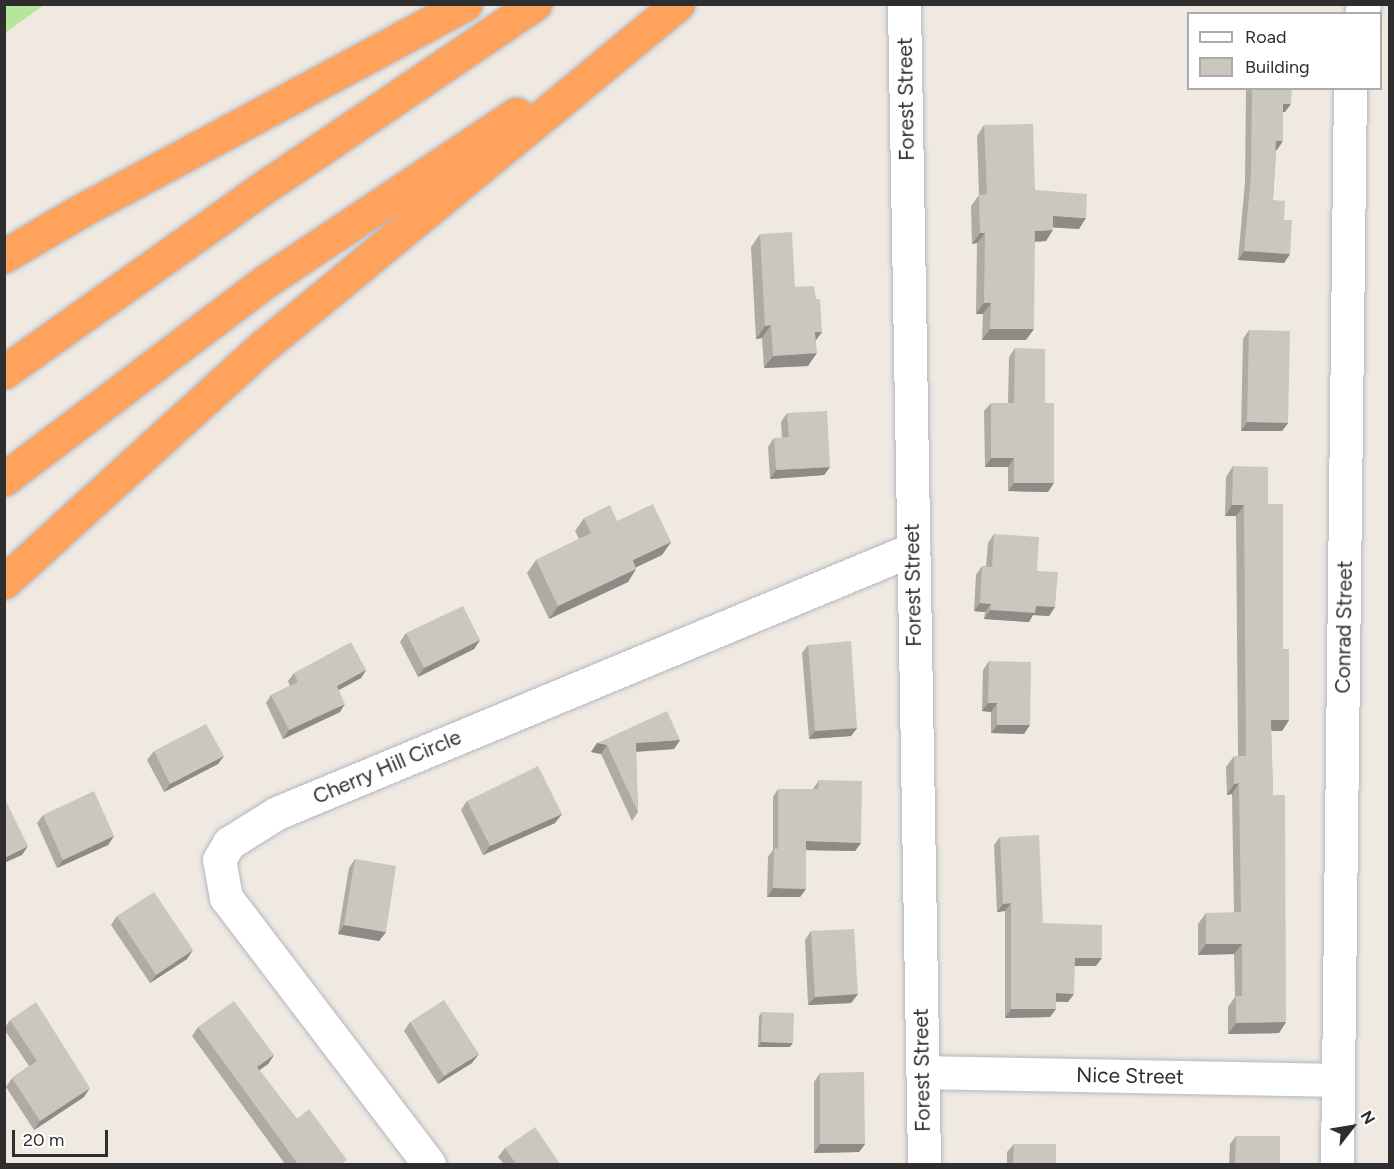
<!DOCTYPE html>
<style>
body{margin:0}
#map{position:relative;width:1394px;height:1169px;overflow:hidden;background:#efe9e1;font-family:Figtree,sans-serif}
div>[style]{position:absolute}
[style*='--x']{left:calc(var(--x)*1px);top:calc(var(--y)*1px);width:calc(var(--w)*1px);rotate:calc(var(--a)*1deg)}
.green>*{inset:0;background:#b6e59e}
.roads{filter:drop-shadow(0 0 2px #b4b7c1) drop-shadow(0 0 2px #b4b7c1)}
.minor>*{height:33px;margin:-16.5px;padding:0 16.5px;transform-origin:16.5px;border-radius:16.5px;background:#fff}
.highway>*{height:33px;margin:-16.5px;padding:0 16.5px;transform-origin:16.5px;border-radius:16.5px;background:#ffa35c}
.wall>*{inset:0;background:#afaba4}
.shaded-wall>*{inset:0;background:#8e8b86}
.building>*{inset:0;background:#cbc7bf}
span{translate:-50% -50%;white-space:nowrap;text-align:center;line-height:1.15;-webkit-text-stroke:4.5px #fff;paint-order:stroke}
.street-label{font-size:21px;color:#2e2e2e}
.frame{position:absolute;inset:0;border:6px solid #2e2e2e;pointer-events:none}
.legend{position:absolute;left:1187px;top:12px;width:195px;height:78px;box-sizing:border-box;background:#fff;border:2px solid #ababab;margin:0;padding:8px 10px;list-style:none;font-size:18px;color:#2e2e2e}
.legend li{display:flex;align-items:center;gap:12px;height:30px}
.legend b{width:30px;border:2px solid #ababab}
.north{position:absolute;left:1322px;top:1097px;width:60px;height:60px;-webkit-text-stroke:4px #fff;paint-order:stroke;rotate:59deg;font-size:16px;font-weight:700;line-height:24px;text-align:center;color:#2e2e2e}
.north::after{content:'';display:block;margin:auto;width:21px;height:27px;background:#2e2e2e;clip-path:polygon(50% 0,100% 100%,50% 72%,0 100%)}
.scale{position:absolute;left:12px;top:1130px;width:96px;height:27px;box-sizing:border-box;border:3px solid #2e2e2e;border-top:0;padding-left:8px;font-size:18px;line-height:21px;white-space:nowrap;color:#2e2e2e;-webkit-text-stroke:4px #fff;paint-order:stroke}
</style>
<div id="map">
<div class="green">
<i style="clip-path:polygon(5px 4px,44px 4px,44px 5px,5px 33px)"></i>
</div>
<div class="roads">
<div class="minor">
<i style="--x:904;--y:4;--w:1160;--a:89.01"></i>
<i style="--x:1361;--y:14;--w:10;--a:-73"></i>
<i style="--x:922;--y:1072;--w:416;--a:1.1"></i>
<i style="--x:429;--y:1164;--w:335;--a:-127.3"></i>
<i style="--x:226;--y:898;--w:39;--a:-100"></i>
<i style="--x:219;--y:860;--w:20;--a:-60"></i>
<i style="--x:229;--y:843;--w:57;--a:-32"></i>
<i style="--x:277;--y:813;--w:689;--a:-22.54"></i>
<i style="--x:1337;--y:1164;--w:1076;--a:-89.31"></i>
</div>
<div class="highway">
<i style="--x:4;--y:256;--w:85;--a:-30.5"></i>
<i style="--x:77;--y:213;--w:441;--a:-28.3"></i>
<i style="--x:4;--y:372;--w:314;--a:-35.4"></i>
<i style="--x:260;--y:190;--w:332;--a:-34.1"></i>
<i style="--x:4;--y:479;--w:328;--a:-37.1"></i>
<i style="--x:266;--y:281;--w:301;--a:-33.7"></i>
<i style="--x:4;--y:582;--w:354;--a:-42.3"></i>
<i style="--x:266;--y:344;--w:534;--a:-39.53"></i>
</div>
</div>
<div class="wall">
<i style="clip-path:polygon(1246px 88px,1292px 88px,1285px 112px,1283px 112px,1277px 150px,1276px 150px,1273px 200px,1284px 220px,1290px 254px,1284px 263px,1238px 260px,1245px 182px)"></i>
<i style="clip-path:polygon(984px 125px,1035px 190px,1079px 229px,1053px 227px,1046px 241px,1035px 242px,1026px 340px,982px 340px,983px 314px,976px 314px,977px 243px,972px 244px,971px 206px,979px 195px,977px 136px)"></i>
<i style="clip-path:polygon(760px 234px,795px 287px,816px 299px,822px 332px,816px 340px,808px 366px,764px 368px,762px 338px,756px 339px,751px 247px)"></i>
<i style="clip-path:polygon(1249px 330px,1288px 423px,1282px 431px,1241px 431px,1243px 339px)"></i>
<i style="clip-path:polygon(1015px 348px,1045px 403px,1048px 492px,1008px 491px,1008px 467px,985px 467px,984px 411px,991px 403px,1008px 403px,1009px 357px)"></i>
<i style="clip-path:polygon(787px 413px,830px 467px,824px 475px,770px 479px,768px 447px,774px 438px,782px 438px,781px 422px)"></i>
<i style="clip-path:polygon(1233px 466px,1268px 504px,1289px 720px,1282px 731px,1271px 731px,1273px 795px,1286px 1022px,1279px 1033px,1228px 1034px,1228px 1007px,1235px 997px,1234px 954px,1198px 955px,1198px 924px,1206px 913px,1234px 913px,1232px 794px,1227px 795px,1226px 767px,1234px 756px,1238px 756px,1236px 516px,1225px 516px,1226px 477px)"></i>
<i style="clip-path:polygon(584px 518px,617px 521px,671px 542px,662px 555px,636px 567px,636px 569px,628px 582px,549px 619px,527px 573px,536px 560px,579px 539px,575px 531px)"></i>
<i style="clip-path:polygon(994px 534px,1037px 571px,1055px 607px,1049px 616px,1033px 615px,1029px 622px,984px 619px,985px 612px,974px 611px,976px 575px,982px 566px,986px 566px,988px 543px)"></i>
<i style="clip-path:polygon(406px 633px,480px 640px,474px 649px,418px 677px,400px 642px)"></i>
<i style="clip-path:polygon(808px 645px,857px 728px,851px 736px,809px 739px,802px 653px)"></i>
<i style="clip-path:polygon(989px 661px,1024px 734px,991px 733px,991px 712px,982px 711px,983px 670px)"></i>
<i style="clip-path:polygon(366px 670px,361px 678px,339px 690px,340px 712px,283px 739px,266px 703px,271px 695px,290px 686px,288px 681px,294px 673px)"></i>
<i style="clip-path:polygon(680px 740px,674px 749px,636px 752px,638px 812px,632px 821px,601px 754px,591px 752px,597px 743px)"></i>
<i style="clip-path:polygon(154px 751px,224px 756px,218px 764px,164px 792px,147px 760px)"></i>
<i style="clip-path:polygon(819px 780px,861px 843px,855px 851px,806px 850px,806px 889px,800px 897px,767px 897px,768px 857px,773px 850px,773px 797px,778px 789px,813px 789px)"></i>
<i style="clip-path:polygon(467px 801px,562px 814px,555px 823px,483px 855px,461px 810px)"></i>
<i style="clip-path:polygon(43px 815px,114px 836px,108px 845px,57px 868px,37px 823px)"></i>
<i style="clip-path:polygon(1000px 837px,1043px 923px,1096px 966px,1074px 966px,1068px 1002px,1056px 1002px,1050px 1017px,1005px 1018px,1005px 911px,997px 912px,994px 845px)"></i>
<i style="clip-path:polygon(355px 859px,386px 932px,379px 941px,338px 934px,349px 868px)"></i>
<i style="clip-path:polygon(117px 916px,187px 959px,150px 983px,111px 925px)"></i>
<i style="clip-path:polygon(811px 931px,858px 994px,851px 1003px,808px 1005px,805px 940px)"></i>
<i style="clip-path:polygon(762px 1012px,790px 1047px,758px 1047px,759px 1016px)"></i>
<i style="clip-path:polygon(10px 1020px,84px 1097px,34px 1130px,6px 1087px,12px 1078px,29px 1066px,4px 1029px)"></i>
<i style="clip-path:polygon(410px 1022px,472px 1063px,438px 1084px,404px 1031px)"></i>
<i style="clip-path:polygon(198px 1027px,274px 1055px,268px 1064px,259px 1070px,297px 1119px,343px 1164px,285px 1164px,192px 1036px)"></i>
<i style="clip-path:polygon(820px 1073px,865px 1144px,859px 1152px,814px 1153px,814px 1082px)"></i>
<i style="clip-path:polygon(1236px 1136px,1280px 1164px,1229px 1164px,1230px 1144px)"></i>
<i style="clip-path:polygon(1014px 1144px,1056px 1164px,1007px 1164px,1007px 1152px)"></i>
<i style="clip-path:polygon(505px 1148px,560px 1164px,504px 1164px,498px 1157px)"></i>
</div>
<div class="shaded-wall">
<i style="clip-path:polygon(1283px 104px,1291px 104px,1285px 112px,1277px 112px)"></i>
<i style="clip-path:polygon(1276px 141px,1283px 141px,1277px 150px,1270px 150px)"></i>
<i style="clip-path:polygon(1053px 216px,1086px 218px,1079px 229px,1045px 227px)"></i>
<i style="clip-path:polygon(1053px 230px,1046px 241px,1028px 242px,1035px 231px)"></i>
<i style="clip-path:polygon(980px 233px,985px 233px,977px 243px,972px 244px)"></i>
<i style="clip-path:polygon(1244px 251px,1290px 254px,1284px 263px,1238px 260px)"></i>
<i style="clip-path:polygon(984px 303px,991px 303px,983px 314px,976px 314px)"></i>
<i style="clip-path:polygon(771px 325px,762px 338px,756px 339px,765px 326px)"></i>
<i style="clip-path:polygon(990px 329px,1034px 329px,1026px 340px,982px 340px)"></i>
<i style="clip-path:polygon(815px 332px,822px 332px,813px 344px)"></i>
<i style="clip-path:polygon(817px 353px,808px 366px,764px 368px,773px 356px)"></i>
<i style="clip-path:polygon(1247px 422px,1288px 423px,1282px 431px,1241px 431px)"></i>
<i style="clip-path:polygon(991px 458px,1014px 458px,1008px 467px,985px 467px)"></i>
<i style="clip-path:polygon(830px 467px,824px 475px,770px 479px,776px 470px)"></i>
<i style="clip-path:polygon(1014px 483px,1054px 483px,1048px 492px,1008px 491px)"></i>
<i style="clip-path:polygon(1232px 505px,1244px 505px,1236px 516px,1225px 516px)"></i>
<i style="clip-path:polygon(671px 542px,662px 555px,624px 573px,633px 560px)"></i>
<i style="clip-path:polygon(636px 569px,628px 582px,549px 619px,558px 606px)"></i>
<i style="clip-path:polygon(980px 603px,991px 604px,985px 612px,974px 611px)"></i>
<i style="clip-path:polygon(1036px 606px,1055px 607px,1049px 616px,1033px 615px,1029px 622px,984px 619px,990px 610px)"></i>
<i style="clip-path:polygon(480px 640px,474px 649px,418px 677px,424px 668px)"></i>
<i style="clip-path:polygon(366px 670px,361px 678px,331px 694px,337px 686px)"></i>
<i style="clip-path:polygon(988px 703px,997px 703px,991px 712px,982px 711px)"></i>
<i style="clip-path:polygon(345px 704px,340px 712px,283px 739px,289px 730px)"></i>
<i style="clip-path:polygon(1271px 720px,1289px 720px,1282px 731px,1263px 731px)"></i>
<i style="clip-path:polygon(997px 725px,1030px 725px,1024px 734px,991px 733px)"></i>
<i style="clip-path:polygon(857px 728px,851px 736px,809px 739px,815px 731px)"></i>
<i style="clip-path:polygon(680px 740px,674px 749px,630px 752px,636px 743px)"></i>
<i style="clip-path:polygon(597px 743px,607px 745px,601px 754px,591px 752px)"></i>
<i style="clip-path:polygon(224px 756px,218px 764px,164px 792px,170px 784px)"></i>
<i style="clip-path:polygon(1239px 783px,1232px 794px,1227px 795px,1234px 784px)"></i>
<i style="clip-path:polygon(562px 814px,555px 823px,483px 855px,490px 846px)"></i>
<i style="clip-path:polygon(114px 836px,108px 845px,57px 868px,63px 860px)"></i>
<i style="clip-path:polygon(806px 841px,861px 843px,855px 851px,801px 850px)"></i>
<i style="clip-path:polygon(28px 846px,22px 855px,4px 863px,4px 858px)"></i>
<i style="clip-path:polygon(773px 888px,806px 889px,800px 897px,767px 897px)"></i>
<i style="clip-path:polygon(1011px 903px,1005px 911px,997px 912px,1003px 904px)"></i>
<i style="clip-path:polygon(344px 925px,386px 932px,379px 941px,338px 934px)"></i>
<i style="clip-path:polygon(1206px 944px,1242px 944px,1234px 954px,1198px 955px)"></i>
<i style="clip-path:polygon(193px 950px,187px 959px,150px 983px,156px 975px)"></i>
<i style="clip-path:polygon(1075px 958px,1102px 958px,1096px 966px,1069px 966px)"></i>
<i style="clip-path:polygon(1056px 993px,1074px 994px,1068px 1002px,1051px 1001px)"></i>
<i style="clip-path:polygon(858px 994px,851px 1003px,808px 1005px,815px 997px)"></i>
<i style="clip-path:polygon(1011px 1009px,1056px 1009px,1050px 1017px,1005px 1018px)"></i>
<i style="clip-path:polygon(1286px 1022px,1279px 1033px,1228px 1034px,1236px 1023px)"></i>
<i style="clip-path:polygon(761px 1042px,793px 1043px,790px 1047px,758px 1047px)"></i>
<i style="clip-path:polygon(479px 1054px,472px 1063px,438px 1084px,444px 1076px)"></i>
<i style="clip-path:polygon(274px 1055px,268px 1064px,251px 1076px,257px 1067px)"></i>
<i style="clip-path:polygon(90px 1088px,84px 1097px,34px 1130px,40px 1121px)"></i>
<i style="clip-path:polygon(820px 1144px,865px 1144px,859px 1152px,814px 1153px)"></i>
</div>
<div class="building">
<i style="clip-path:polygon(1252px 88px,1292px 88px,1291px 104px,1283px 104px,1283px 141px,1276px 141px,1273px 200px,1285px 201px,1284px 220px,1292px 220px,1290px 254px,1244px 251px,1251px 174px)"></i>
<i style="clip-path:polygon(1033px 124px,1035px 190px,1087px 194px,1086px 218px,1053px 216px,1053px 230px,1035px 231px,1034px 329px,990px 329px,991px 303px,984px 303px,985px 233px,980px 233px,979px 195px,987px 194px,984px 125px)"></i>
<i style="clip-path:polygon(792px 232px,795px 287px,814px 286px,816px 299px,820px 299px,822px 332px,815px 332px,817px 353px,773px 356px,771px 325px,765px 326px,760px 234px)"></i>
<i style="clip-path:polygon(1249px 330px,1290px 331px,1288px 423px,1247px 422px)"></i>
<i style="clip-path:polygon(1015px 348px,1045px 349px,1045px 403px,1054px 403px,1054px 483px,1014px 483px,1014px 458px,991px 458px,991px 403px,1014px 403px)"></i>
<i style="clip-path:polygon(827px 411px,830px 467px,776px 470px,774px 438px,789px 437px,787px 413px)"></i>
<i style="clip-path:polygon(1233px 466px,1268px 467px,1268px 504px,1283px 504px,1283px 649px,1289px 649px,1289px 720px,1271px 720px,1273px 795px,1285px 795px,1286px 1022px,1236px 1023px,1236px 996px,1242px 996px,1242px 944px,1206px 944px,1206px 913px,1241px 912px,1239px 783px,1234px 784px,1234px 756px,1246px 756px,1244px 505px,1232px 505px)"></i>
<i style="clip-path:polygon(653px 504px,671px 542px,633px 560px,636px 569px,558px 606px,536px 560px,591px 533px,584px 518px,610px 505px,617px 521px)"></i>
<i style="clip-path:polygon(994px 534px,1039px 537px,1037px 571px,1058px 572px,1055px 607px,1036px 606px,1035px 613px,990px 610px,991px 604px,980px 603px,982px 566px,992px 567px)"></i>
<i style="clip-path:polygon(463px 606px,480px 640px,424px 668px,406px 633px)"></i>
<i style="clip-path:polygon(851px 641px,857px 728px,815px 731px,808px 645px)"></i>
<i style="clip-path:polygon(351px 642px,366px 670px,337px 686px,345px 704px,289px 730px,271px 695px,298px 682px,294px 673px)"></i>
<i style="clip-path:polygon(989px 661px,1031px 662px,1030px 725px,997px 725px,997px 703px,988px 703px)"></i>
<i style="clip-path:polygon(667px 711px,680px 740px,636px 743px,638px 812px,607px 745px,597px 743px)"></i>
<i style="clip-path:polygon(206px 724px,224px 756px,170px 784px,154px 751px)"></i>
<i style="clip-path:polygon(538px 766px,562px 814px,490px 846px,467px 801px)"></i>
<i style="clip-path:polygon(819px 780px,862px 781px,861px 843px,806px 841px,806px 889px,773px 888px,774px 848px,778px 849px,778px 789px,818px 789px)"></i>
<i style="clip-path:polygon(94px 791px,114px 836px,63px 860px,43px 815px)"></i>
<i style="clip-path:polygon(4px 797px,28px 846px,4px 858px)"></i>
<i style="clip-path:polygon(1039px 835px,1043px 923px,1102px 925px,1102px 958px,1075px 958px,1074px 994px,1056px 993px,1056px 1009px,1011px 1009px,1011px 903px,1003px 904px,1000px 837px)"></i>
<i style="clip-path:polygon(355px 859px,396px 866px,386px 932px,344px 925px)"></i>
<i style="clip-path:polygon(154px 892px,193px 950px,156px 975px,117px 916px)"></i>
<i style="clip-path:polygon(854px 929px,858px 994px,815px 997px,811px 931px)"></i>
<i style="clip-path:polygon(444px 1000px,479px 1054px,444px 1076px,410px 1022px)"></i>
<i style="clip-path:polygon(234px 1001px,274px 1055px,257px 1067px,297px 1119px,309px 1109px,347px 1160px,341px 1164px,298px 1164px,198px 1027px)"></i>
<i style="clip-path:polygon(36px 1002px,90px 1088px,40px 1121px,12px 1078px,37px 1061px,10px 1020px)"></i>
<i style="clip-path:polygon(762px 1012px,794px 1013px,793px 1043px,761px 1042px)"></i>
<i style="clip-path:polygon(864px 1072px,865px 1144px,820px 1144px,820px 1073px)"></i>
<i style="clip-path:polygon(535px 1127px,560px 1164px,516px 1164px,505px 1148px)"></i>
<i style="clip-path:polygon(1236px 1136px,1280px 1136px,1280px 1164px,1235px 1164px)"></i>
<i style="clip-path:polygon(1014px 1144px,1056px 1144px,1056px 1164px,1013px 1164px)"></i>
</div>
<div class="street-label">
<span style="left:906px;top:99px;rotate:-91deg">Forest Street</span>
<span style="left:913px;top:585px;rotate:-91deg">Forest Street</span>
<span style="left:1344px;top:627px;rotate:-89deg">Conrad Street</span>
<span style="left:387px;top:767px;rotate:-23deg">Cherry Hill Circle</span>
<span style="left:922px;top:1070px;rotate:-91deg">Forest Street</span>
<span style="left:1130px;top:1076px;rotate:1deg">Nice Street</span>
</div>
<div class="frame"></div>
<ul class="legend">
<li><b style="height:8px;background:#fff"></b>Road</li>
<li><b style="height:16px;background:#cbc7bf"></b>Building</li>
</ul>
<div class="north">N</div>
<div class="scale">20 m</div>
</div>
